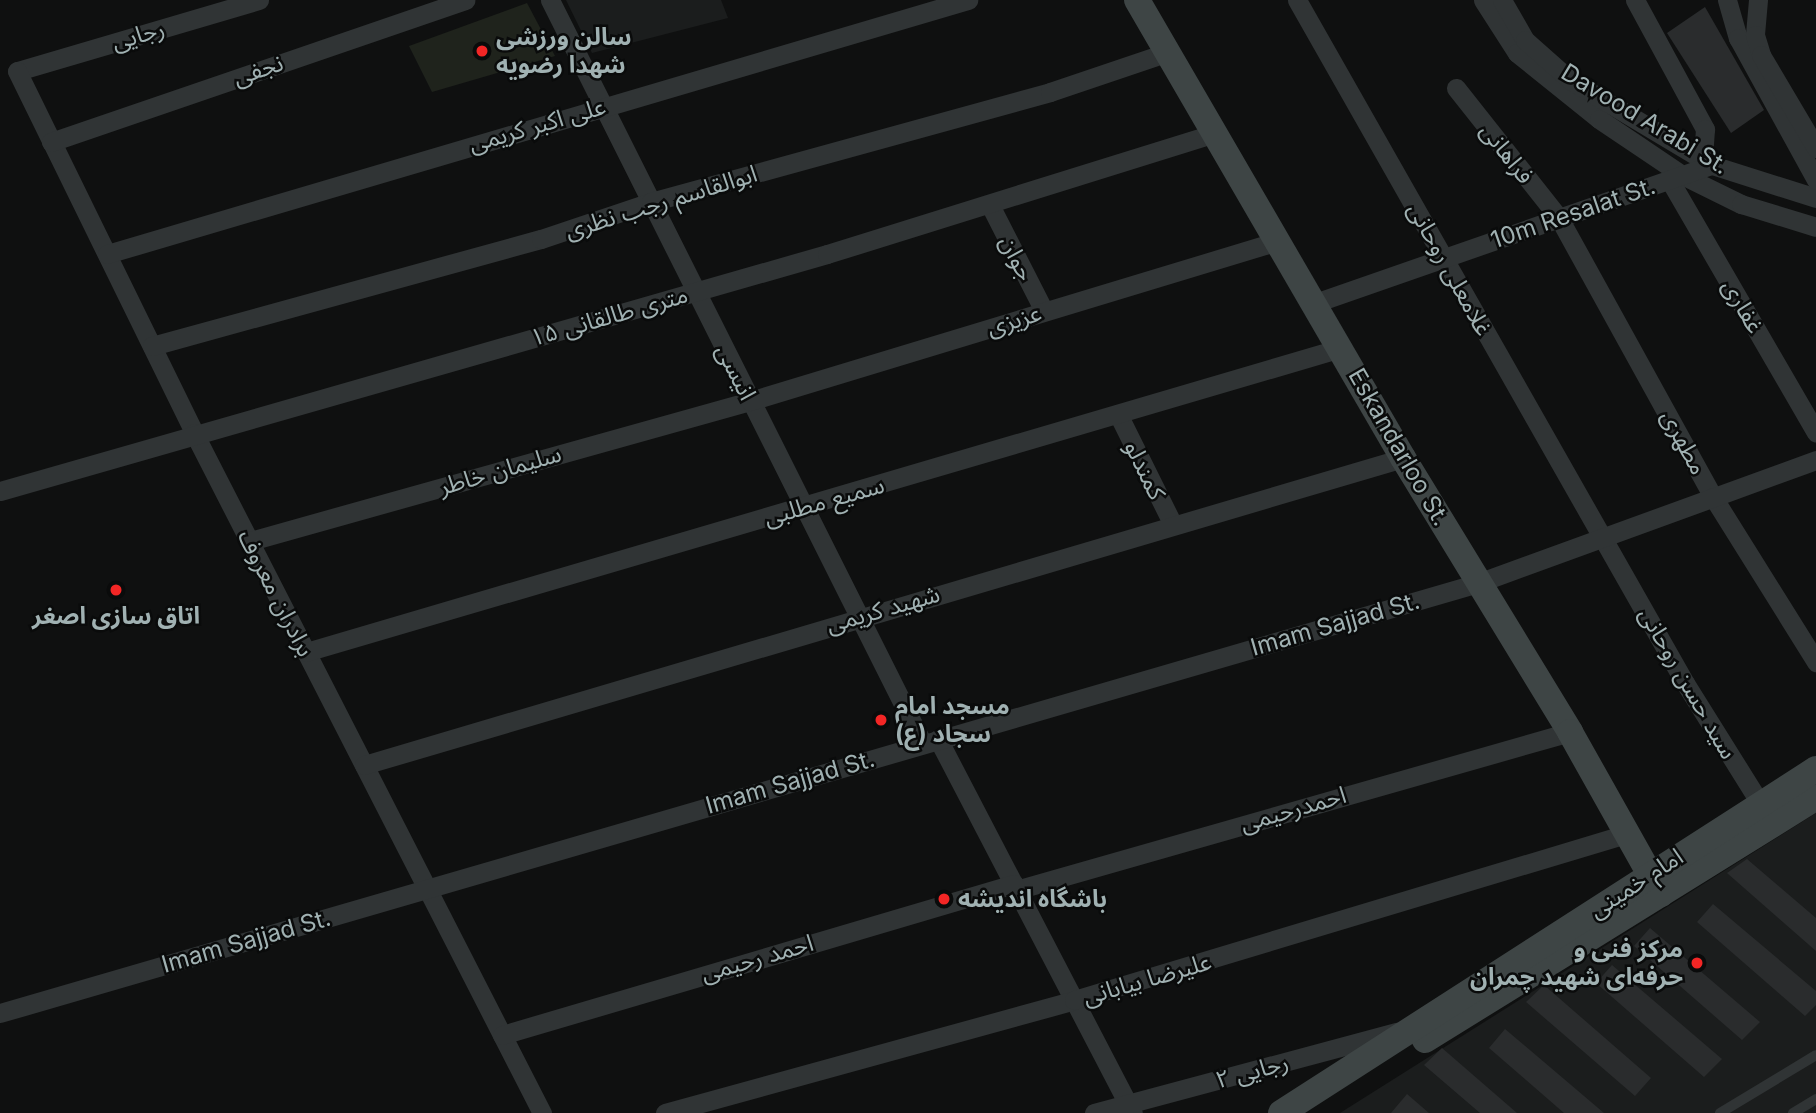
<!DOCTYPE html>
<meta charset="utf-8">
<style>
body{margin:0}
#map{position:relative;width:1816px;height:1113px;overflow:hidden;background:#0f1010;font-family:Inter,"Noto Sans Arabic",sans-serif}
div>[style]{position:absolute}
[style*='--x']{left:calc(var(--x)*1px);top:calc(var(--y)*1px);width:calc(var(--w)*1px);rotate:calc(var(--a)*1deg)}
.built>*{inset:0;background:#1b1d1d}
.green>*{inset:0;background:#1f231c}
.building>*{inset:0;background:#2a2c2d}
.lane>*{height:10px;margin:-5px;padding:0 5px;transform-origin:5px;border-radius:5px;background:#303435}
.street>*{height:19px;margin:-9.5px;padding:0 9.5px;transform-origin:9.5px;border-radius:9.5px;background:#303435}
.secondary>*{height:26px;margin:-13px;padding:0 13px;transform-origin:13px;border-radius:13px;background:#3e4545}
.dots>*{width:19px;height:19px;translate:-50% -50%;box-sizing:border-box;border:4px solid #0a0b0b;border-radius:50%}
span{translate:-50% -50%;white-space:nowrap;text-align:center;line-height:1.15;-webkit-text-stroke:5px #0a0b0b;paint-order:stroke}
.street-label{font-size:24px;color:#a0b1b2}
.poi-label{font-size:24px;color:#a0b1b2;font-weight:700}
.left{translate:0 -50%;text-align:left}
.right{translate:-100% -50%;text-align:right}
</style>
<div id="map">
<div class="built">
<i style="clip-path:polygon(566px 0,721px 0,728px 18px,592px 53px)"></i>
<i style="clip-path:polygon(1816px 813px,1816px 1113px,1340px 1113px)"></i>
</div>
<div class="green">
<i style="clip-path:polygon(527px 3px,555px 56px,432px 92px,409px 46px)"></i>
</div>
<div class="building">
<i style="clip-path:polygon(1705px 7px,1764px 110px,1731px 133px,1667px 33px)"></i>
<i style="clip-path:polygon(1747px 859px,1816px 918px,1816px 951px,1727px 873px)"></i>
<i style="clip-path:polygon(1713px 904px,1816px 991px,1816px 1005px,1805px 1016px,1697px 922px)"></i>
<i style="clip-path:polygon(1650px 928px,1760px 1022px,1742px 1040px,1634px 946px)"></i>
<i style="clip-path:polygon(1612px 965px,1722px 1059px,1704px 1077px,1596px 983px)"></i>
<i style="clip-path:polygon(1544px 985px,1651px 1078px,1635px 1096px,1526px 1002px)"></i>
<i style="clip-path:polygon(1505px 1029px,1604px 1113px,1564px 1113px,1489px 1048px)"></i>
<i style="clip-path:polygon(1442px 1048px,1517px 1113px,1480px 1113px,1424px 1065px)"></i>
<i style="clip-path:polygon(1407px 1094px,1429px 1113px,1391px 1113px)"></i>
</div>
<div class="lane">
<i style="--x:1720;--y:1113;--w:112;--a:-31.1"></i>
<i style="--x:1793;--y:1113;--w:27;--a:-31"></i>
</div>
<div class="street">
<i style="--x:259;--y:0;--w:252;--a:163.6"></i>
<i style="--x:17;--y:71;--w:403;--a:63.9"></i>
<i style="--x:194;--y:433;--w:764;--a:62.9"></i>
<i style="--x:550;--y:0;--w:832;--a:63.37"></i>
<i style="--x:1297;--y:0;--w:786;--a:60.4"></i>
<i style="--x:1685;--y:683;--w:155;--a:58"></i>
<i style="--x:1483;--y:0;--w:63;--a:57.3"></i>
<i style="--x:1517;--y:53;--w:105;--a:38.8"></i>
<i style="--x:1599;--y:119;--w:100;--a:34"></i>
<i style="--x:1682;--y:175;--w:66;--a:26.2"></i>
<i style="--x:1741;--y:204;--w:78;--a:17"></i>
<i style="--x:1502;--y:0;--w:46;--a:60.1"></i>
<i style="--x:1525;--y:40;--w:60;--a:41.6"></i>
<i style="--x:1570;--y:80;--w:165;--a:30.9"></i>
<i style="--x:1712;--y:165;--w:109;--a:17.6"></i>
<i style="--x:1635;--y:0;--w:147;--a:61.5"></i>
<i style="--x:1705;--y:129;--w:31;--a:94"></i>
<i style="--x:1727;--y:0;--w:40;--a:74"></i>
<i style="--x:1738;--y:38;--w:162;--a:61.2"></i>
<i style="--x:1758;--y:0;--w:35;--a:95"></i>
<i style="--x:1755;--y:35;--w:21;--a:73"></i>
<i style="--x:1761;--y:55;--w:108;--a:59.4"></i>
<i style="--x:1456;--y:88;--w:166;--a:51.6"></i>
<i style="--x:1559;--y:218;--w:319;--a:61.1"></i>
<i style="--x:1713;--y:497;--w:195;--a:58"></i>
<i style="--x:51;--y:142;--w:438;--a:-18.9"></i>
<i style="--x:1669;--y:179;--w:293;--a:59.9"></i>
<i style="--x:990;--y:205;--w:119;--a:63"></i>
<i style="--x:107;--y:254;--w:898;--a:-16.44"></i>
<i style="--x:1315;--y:303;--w:420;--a:-19.2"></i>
<i style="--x:152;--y:346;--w:403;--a:-15.4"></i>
<i style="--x:541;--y:239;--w:116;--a:-18.6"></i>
<i style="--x:651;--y:202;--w:414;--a:-15.4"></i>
<i style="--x:1050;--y:92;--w:125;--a:-18.7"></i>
<i style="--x:1118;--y:414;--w:124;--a:63.6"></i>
<i style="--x:0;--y:491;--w:860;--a:-15.99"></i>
<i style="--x:827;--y:254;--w:406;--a:-17.3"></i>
<i style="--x:250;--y:541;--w:519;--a:-15.64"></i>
<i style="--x:750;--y:401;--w:552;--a:-16.86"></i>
<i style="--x:306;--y:652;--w:1079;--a:-16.37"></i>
<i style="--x:938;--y:739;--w:422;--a:62.5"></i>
<i style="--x:364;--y:765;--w:1083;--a:-16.46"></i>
<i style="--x:1016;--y:890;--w:576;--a:-15.92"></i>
<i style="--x:0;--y:1013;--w:1539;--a:-16.22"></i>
<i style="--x:1478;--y:583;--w:360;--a:-20"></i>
<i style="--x:502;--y:1035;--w:534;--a:-16.43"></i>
<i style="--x:665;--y:1113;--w:424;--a:-15.4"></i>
<i style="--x:1074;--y:1000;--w:576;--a:-16.74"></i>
<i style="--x:1094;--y:1113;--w:314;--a:-15"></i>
</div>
<div class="secondary">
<i style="--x:1137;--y:0;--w:530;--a:59.85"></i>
<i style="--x:1403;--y:458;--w:321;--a:58.6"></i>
<i style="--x:1570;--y:732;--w:186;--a:60.7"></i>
<i style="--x:1425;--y:1040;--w:460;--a:-31.8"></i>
<i style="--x:1281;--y:1113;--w:636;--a:-32.74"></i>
</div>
<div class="dots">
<i style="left:482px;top:51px;background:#f32625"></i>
<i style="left:116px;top:590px;background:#f32625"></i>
<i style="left:881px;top:720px;background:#f32625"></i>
<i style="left:944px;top:899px;background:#f32625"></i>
<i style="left:1697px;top:963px;background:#f32625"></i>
</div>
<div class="street-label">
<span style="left:138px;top:35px;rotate:-16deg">رجایی</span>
<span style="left:258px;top:70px;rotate:-19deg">نجفی</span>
<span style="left:1645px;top:119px;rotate:31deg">Davood Arabi St.</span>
<span style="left:537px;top:125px;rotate:-16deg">علی اکبر کریمی</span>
<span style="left:1507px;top:153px;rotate:52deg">فراهانی</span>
<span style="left:661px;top:202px;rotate:-17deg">ابوالقاسم رجب نظری</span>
<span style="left:1573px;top:213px;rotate:-19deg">10m Resalat St.</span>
<span style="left:1017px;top:258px;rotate:63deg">جوان</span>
<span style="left:1450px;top:269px;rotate:61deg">غلامعلی روحانی</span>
<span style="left:1743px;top:306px;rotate:60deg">غفاری</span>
<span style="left:609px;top:316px;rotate:-16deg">۱۵ متری طالقانی</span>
<span style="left:1014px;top:320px;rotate:-17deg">عزیزی</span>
<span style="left:736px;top:372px;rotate:63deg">انیسی</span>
<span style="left:1684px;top:442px;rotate:62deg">مطهری</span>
<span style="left:1399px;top:447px;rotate:60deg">Eskandarloo St.</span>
<span style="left:500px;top:470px;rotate:-16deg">سلیمان خاطر</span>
<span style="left:1145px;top:470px;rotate:64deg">کمندلو</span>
<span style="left:824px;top:501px;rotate:-16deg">سمیع مطلبی</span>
<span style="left:276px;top:593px;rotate:63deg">برادران معروف</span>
<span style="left:883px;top:609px;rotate:-16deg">شهید کریمی</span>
<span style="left:1335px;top:624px;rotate:-16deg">Imam Sajjad St.</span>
<span style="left:1688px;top:683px;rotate:60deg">سید حسن روحانی</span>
<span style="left:790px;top:782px;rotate:-16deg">Imam Sajjad St.</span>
<span style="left:1293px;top:809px;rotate:-16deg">احمدرحیمی</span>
<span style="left:1636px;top:883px;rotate:-33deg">امام خمینی</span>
<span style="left:246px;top:941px;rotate:-16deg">Imam Sajjad St.</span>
<span style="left:757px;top:958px;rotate:-16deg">احمد رحیمی</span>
<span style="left:1147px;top:979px;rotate:-16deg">علیرضا بیابانی</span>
<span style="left:1252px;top:1071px;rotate:-15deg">رجایی ۲</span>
</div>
<div class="poi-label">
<span class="left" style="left:496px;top:51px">سالن ورزشی<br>شهدا رضویه</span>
<span style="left:116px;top:616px">اتاق سازی اصغر</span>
<span class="left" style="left:895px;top:720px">مسجد امام<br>سجاد (ع)</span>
<span class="left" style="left:958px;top:899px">باشگاه اندیشه</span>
<span class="right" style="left:1683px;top:963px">مرکز فنی و<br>حرفه‌ای شهید چمران</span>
</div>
</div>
